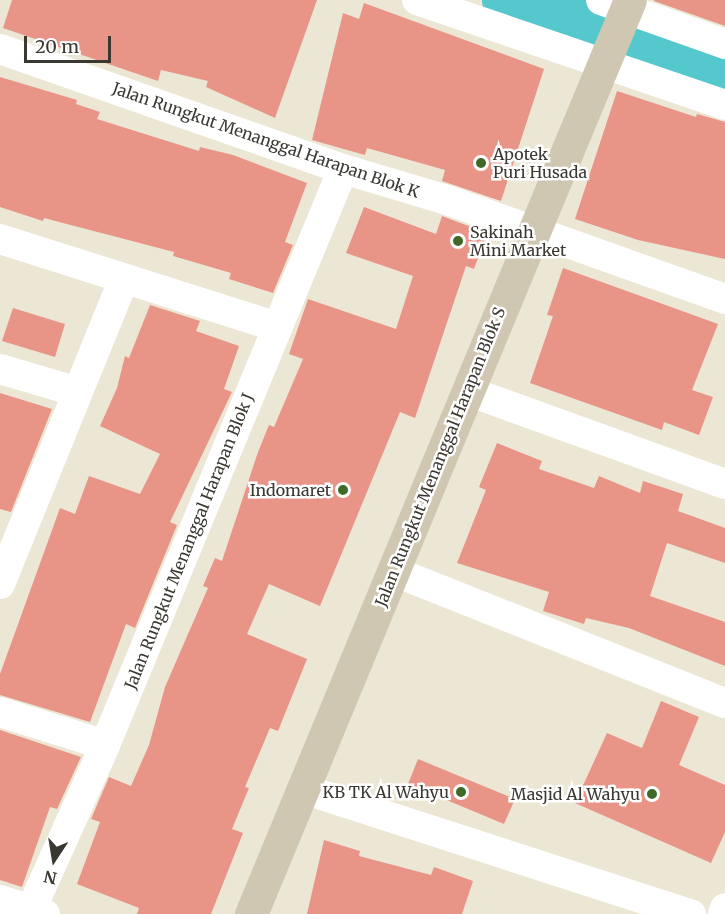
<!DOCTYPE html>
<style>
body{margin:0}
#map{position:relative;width:725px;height:914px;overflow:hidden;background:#ece7d5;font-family:Merriweather,serif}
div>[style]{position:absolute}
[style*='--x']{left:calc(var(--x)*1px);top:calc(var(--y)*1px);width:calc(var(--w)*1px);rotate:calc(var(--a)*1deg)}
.river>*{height:52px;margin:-26px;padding:0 26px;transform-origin:26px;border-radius:26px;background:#55c8cd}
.building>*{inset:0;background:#e89487}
.street>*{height:30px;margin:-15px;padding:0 15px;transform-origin:15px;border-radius:15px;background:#fff}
.secondary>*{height:33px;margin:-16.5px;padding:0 16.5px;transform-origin:16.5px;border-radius:16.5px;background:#cfc7b2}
.dots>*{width:16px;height:16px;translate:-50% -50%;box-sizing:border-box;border:3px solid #fff;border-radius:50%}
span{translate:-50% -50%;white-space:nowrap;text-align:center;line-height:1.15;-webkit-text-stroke:5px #fff;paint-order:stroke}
.street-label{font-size:16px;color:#3a3831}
.poi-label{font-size:16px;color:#3a3831}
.left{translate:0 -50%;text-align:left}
.right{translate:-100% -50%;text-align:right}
.north{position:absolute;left:24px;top:830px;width:60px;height:60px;-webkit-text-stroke:4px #fff;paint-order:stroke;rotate:192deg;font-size:16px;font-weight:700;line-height:24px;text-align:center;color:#3a3831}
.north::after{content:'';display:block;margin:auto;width:21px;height:27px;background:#3a3831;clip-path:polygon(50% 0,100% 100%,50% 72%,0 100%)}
.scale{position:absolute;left:24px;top:36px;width:87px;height:27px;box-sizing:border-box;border:3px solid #3a3831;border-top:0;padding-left:8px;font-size:18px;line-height:21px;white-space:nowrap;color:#3a3831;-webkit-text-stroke:4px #fff;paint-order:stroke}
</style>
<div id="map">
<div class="river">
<i style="--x:508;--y:0;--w:229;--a:18.8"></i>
</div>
<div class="building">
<i style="clip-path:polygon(12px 0,317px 0,275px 118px,206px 87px,208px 81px,161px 70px,158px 81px,3px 28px)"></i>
<i style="clip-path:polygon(654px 0,725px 0,725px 26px,654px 1px)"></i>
<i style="clip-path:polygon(364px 3px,544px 69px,501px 201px,442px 181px,445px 170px,367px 148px,365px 155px,312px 140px,343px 13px,359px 19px)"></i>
<i style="clip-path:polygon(0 77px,77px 100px,76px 104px,100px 112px,97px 119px,199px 151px,200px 147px,233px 155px,307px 183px,285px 242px,293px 245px,273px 293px,229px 279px,231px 273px,173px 256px,174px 252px,44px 218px,43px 221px,0 207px)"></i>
<i style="clip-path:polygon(617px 91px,696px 117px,697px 114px,725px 122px,725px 259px,638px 240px,575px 219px)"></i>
<i style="clip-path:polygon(364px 207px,436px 234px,442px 216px,487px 233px,474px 269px,466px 266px,415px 418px,400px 412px,320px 606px,269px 584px,247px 634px,307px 659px,278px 731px,270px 728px,245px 787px,249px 788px,232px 829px,243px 833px,211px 914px,137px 914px,139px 908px,77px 884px,100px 822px,91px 819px,109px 777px,131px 786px,149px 745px,165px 687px,208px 588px,203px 586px,215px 558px,222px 561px,258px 452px,269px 425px,274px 427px,303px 359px,289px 354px,308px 299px,396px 329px,413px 276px,346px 253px)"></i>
<i style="clip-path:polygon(563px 268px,718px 324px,692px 390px,713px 397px,699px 435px,664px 422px,662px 430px,530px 383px,553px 316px,547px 315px)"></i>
<i style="clip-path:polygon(150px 305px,200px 321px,196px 331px,239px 346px,224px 389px,232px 392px,170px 522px,177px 525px,135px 628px,126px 624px,90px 722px,0 695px,0 674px,60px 508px,75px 514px,89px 476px,140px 494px,160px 454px,100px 426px,117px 388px,125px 356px,129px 358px)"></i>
<i style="clip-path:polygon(13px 308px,65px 324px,55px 357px,2px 341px)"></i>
<i style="clip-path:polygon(0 393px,52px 409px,11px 512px,0 509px)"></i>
<i style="clip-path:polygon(497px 443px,542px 461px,539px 469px,594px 488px,599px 476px,640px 493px,643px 481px,683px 494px,678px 511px,725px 528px,725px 563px,667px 543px,650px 596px,725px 622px,725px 666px,629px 628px,586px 618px,584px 624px,543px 611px,549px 592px,457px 563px,486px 490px,479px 487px)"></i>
<i style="clip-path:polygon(661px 701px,699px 717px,679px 765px,725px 785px,725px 832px,711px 863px,575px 803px,607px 733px,642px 748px)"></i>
<i style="clip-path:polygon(0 730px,81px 757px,57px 809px,50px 807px,22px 887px,0 880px)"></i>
<i style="clip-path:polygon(418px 759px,515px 799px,504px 824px,408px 784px)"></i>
<i style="clip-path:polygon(324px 840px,360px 851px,359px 856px,431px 875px,434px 867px,473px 881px,462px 914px,307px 914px)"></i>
</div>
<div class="street">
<i style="--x:417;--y:0;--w:325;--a:18.8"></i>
<i style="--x:601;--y:0;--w:132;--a:19.5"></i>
<i style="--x:0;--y:49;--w:363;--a:19.3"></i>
<i style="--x:343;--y:169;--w:109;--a:16.6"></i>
<i style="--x:447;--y:200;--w:295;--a:19.6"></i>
<i style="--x:0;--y:239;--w:291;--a:17.6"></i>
<i style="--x:0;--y:369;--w:81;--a:16.4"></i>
<i style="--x:468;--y:391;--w:273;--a:19.9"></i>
<i style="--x:393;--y:571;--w:357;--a:21.7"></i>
<i style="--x:0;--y:584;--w:329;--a:-67.9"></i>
<i style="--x:0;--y:712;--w:110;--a:17.4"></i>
<i style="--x:303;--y:789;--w:408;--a:17.9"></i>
<i style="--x:0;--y:900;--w:47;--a:17.3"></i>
<i style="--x:31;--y:910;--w:181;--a:-65.8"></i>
<i style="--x:105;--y:745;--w:623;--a:-67.55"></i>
<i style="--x:723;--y:914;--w:6;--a:-72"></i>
</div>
<div class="secondary">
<i style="--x:251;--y:914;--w:989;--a:-67.48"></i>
</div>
<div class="dots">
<i style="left:481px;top:163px;background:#3e6927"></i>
<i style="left:458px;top:241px;background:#3e6927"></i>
<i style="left:343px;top:490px;background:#3e6927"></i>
<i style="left:461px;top:792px;background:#3e6927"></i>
<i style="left:652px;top:794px;background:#3e6927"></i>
</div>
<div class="street-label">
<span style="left:266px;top:140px;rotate:19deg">Jalan Rungkut Menanggal Harapan Blok K</span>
<span style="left:440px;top:457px;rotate:-68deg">Jalan Rungkut Menanggal Harapan Blok S</span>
<span style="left:189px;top:541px;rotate:-68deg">Jalan Rungkut Menanggal Harapan Blok J</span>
</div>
<div class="poi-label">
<span class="left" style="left:493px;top:163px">Apotek<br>Puri Husada</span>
<span class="left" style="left:470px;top:241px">Sakinah<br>Mini Market</span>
<span class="right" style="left:331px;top:490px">Indomaret</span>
<span class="right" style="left:449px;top:792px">KB TK Al Wahyu</span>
<span class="right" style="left:640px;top:794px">Masjid Al Wahyu</span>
</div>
<div class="north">N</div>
<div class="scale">20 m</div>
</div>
